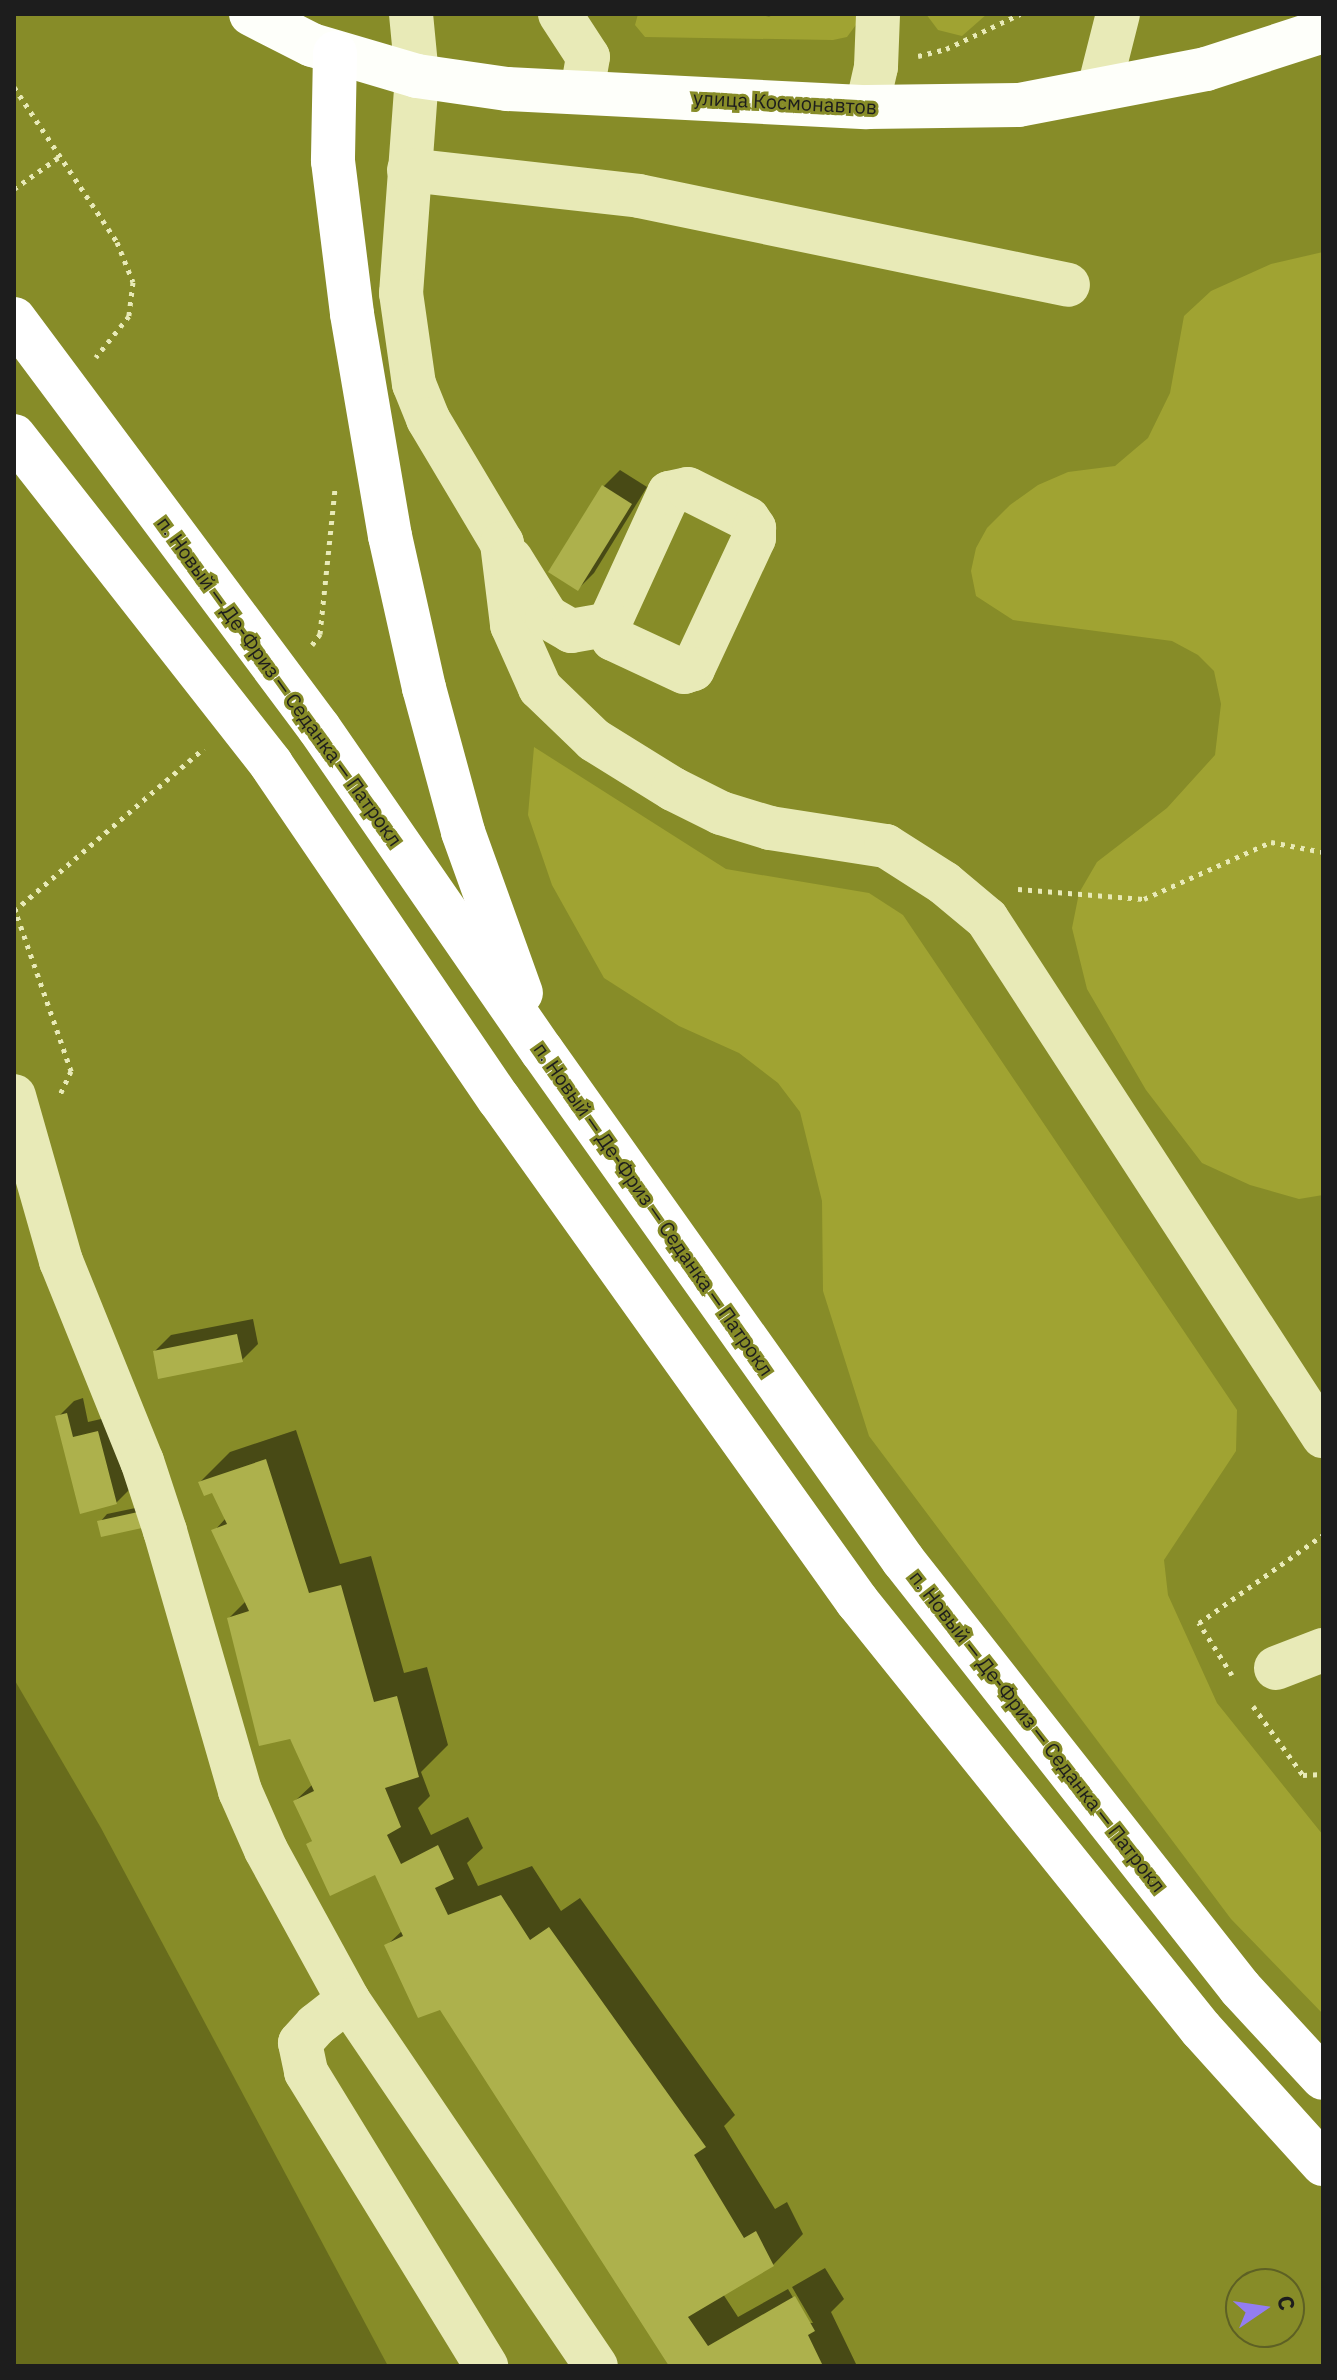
<!DOCTYPE html>
<meta charset="utf-8">
<style>
body{margin:0}
#map{position:relative;width:1337px;height:2380px;overflow:hidden;background:#878c28;font-family:"IBM Plex Sans",sans-serif}
div>[style]{position:absolute}
[style*='--x']{left:calc(var(--x)*1px);top:calc(var(--y)*1px);width:calc(var(--w)*1px);rotate:calc(var(--a)*1deg)}
.green>*{inset:0;background:#a0a332}
.water>*{inset:0;background:#686c1c}
.shadow>*{inset:0;background:#0007}
.building>*{inset:0;background:#adb14c}
.path>*{height:5px;margin-top:-2.5px;transform-origin:0;background:repeating-linear-gradient(90deg,#e8eab7 0 4px,transparent 0 10px)}
.minor>*{height:44px;margin:-22px;padding:0 22px;transform-origin:22px;border-radius:22px;background:#e8eab7}
.major>*{height:44px;margin:-22px;padding:0 22px;transform-origin:22px;border-radius:22px;background:#fefffa}
.highway>*{height:44px;margin:-22px;padding:0 22px;transform-origin:22px;border-radius:22px;background:#fff}
.highway-bridge>*{height:44px;margin:-22px;padding:0 22px;transform-origin:22px;border-radius:22px;background:#fff}
span{translate:-50% -50%;white-space:nowrap;text-align:center;line-height:1.15;-webkit-text-stroke:6px #878c28;paint-order:stroke}
.street-label{font-size:20px;color:#1d1d1d}
.frame{position:absolute;inset:0;border:16px solid #1d1d1d;pointer-events:none}
.north{position:absolute;left:1225px;top:2268px;width:80px;height:80px;box-sizing:border-box;background:#878c28;border:2px solid #5d6024;border-radius:50%;rotate:77deg;font-size:22px;font-weight:700;line-height:32px;text-align:center;color:#1d1d1d}
.north::after{content:'';display:block;margin:auto;width:28px;height:36px;background:#937df2;clip-path:polygon(50% 0,100% 100%,50% 72%,0 100%)}
</style>
<div id="map">
<div class="green">
<i style="clip-path:polygon(638px 14px,760px 14px,769px 17px,774px 14px,864px 14px,847px 37px,833px 40px,645px 37px,635px 25px)"></i>
<i style="clip-path:polygon(926px 14px,987px 14px,962px 36px,938px 30px)"></i>
<i style="clip-path:polygon(1323px 252px,1323px 1195px,1299px 1199px,1250px 1185px,1202px 1163px,1146px 1090px,1087px 989px,1072px 928px,1079px 893px,1097px 862px,1167px 808px,1215px 755px,1221px 704px,1214px 671px,1198px 655px,1172px 641px,1013px 620px,976px 596px,971px 571px,976px 548px,987px 528px,1010px 505px,1038px 485px,1068px 472px,1115px 466px,1148px 438px,1170px 393px,1184px 316px,1211px 291px,1271px 264px)"></i>
<i style="clip-path:polygon(534px 747px,726px 869px,869px 893px,903px 915px,1237px 1410px,1236px 1451px,1164px 1560px,1168px 1595px,1217px 1703px,1323px 1835px,1323px 2014px,1231px 1919px,869px 1436px,823px 1291px,822px 1201px,800px 1112px,778px 1083px,739px 1053px,679px 1026px,604px 978px,552px 885px,528px 815px)"></i>
</div>
<div class="water">
<i style="clip-path:polygon(14px 1679px,101px 1828px,388px 2366px,14px 2366px)"></i>
</div>
<div class="shadow">
<i style="clip-path:polygon(620px 470px,647px 487px,594px 573px,578px 589px,604px 486px)"></i>
<i style="clip-path:polygon(253px 1319px,258px 1344px,242px 1360px,155px 1351px,171px 1335px)"></i>
<i style="clip-path:polygon(83px 1398px,88px 1422px,114px 1416px,132px 1487px,116px 1503px,58px 1417px,74px 1401px)"></i>
<i style="clip-path:polygon(296px 1430px,340px 1564px,371px 1556px,404px 1673px,427px 1667px,448px 1745px,421px 1772px,430px 1796px,418px 1808px,431px 1835px,468px 1817px,483px 1848px,467px 1863px,478px 1886px,532px 1866px,561px 1911px,580px 1898px,735px 2115px,724px 2126px,775px 2209px,787px 2202px,803px 2234px,773px 2265px,723px 2294px,738px 2317px,788px 2289px,808px 2323px,813px 2323px,792px 2287px,825px 2268px,844px 2299px,831px 2312px,857px 2366px,672px 2366px,441px 2008px,387px 1945px,403px 1930px,376px 1872px,308px 1845px,313px 1840px,295px 1801px,313px 1784px,229px 1618px,246px 1601px,214px 1531px,226px 1518px,213px 1490px,200px 1482px,230px 1452px)"></i>
<i style="clip-path:polygon(145px 1506px,148px 1518px,100px 1522px,107px 1514px)"></i>
</div>
<div class="building">
<i style="clip-path:polygon(602px 485px,632px 504px,578px 591px,548px 572px)"></i>
<i style="clip-path:polygon(237px 1334px,243px 1362px,158px 1379px,153px 1351px)"></i>
<i style="clip-path:polygon(67px 1413px,73px 1437px,98px 1431px,117px 1504px,80px 1514px,55px 1416px)"></i>
<i style="clip-path:polygon(266px 1459px,309px 1593px,341px 1585px,374px 1702px,397px 1696px,419px 1777px,385px 1788px,401px 1827px,387px 1835px,401px 1864px,438px 1845px,454px 1879px,435px 1888px,448px 1915px,501px 1895px,530px 1940px,549px 1927px,706px 2147px,694px 2155px,744px 2238px,756px 2231px,774px 2266px,688px 2317px,708px 2346px,795px 2296px,815px 2331px,808px 2335px,823px 2366px,669px 2366px,440px 2010px,418px 2018px,384px 1945px,403px 1936px,375px 1875px,330px 1896px,306px 1844px,312px 1841px,293px 1801px,314px 1791px,290px 1739px,259px 1746px,227px 1618px,249px 1611px,211px 1530px,227px 1524px,212px 1493px,204px 1496px,198px 1482px)"></i>
<i style="clip-path:polygon(138px 1512px,142px 1528px,101px 1537px,97px 1521px)"></i>
</div>
<div class="path">
<i style="--x:918;--y:56;--w:29;--a:-14"></i>
<i style="--x:946;--y:49;--w:82;--a:-25.3"></i>
<i style="--x:14;--y:87;--w:186;--a:56.4"></i>
<i style="--x:117;--y:242;--w:43;--a:68.2"></i>
<i style="--x:133;--y:282;--w:34;--a:97"></i>
<i style="--x:129;--y:316;--w:53;--a:128.8"></i>
<i style="--x:14;--y:189;--w:55;--a:-35.4"></i>
<i style="--x:312;--y:645;--w:14;--a:-54"></i>
<i style="--x:320;--y:634;--w:145;--a:-84.1"></i>
<i style="--x:1018;--y:889;--w:126;--a:4.5"></i>
<i style="--x:1144;--y:899;--w:139;--a:-24.2"></i>
<i style="--x:1271;--y:842;--w:53;--a:10.9"></i>
<i style="--x:14;--y:907;--w:174;--a:70.8"></i>
<i style="--x:71;--y:1071;--w:29;--a:115"></i>
<i style="--x:14;--y:911;--w:250;--a:-40.6"></i>
<i style="--x:1232;--y:1675;--w:62;--a:-122.4"></i>
<i style="--x:1199;--y:1623;--w:152;--a:-35.4"></i>
<i style="--x:1253;--y:1706;--w:85;--a:54.1"></i>
<i style="--x:1303;--y:1775;--w:20;--a:-3"></i>
</div>
<div class="minor">
<i style="--x:411;--y:14;--w:62;--a:84.5"></i>
<i style="--x:417;--y:76;--w:218;--a:94.2"></i>
<i style="--x:401;--y:293;--w:92;--a:81.9"></i>
<i style="--x:414;--y:384;--w:38;--a:68"></i>
<i style="--x:428;--y:419;--w:144;--a:59.2"></i>
<i style="--x:502;--y:543;--w:83;--a:83"></i>
<i style="--x:512;--y:625;--w:69;--a:66"></i>
<i style="--x:540;--y:688;--w:75;--a:43.9"></i>
<i style="--x:594;--y:740;--w:93;--a:31.8"></i>
<i style="--x:673;--y:789;--w:54;--a:26.6"></i>
<i style="--x:721;--y:813;--w:51;--a:17"></i>
<i style="--x:770;--y:828;--w:117;--a:8.8"></i>
<i style="--x:886;--y:846;--w:69;--a:32.5"></i>
<i style="--x:944;--y:883;--w:56;--a:39.9"></i>
<i style="--x:987;--y:919;--w:617;--a:56.98"></i>
<i style="--x:560;--y:14;--w:51;--a:56.9"></i>
<i style="--x:588;--y:57;--w:35;--a:100"></i>
<i style="--x:1099;--y:89;--w:77;--a:-75.8"></i>
<i style="--x:867;--y:107;--w:41;--a:-77.3"></i>
<i style="--x:876;--y:67;--w:53;--a:-87.8"></i>
<i style="--x:409;--y:170;--w:231;--a:6.4"></i>
<i style="--x:639;--y:196;--w:438;--a:11.7"></i>
<i style="--x:511;--y:559;--w:68;--a:58.2"></i>
<i style="--x:547;--y:617;--w:28;--a:30"></i>
<i style="--x:571;--y:631;--w:39;--a:-10"></i>
<i style="--x:609;--y:624;--w:144;--a:-65.4"></i>
<i style="--x:669;--y:493;--w:19;--a:-12"></i>
<i style="--x:688;--y:489;--w:67;--a:26.6"></i>
<i style="--x:748;--y:519;--w:11;--a:56"></i>
<i style="--x:754;--y:528;--w:10;--a:90"></i>
<i style="--x:754;--y:538;--w:145;--a:115"></i>
<i style="--x:693;--y:669;--w:9;--a:162"></i>
<i style="--x:684;--y:672;--w:78;--a:-155.1"></i>
<i style="--x:613;--y:639;--w:16;--a:-105"></i>
<i style="--x:14;--y:1096;--w:172;--a:74.1"></i>
<i style="--x:61;--y:1261;--w:216;--a:68"></i>
<i style="--x:142;--y:1461;--w:74;--a:71.8"></i>
<i style="--x:165;--y:1531;--w:271;--a:73.9"></i>
<i style="--x:240;--y:1791;--w:64;--a:66.2"></i>
<i style="--x:266;--y:1850;--w:171;--a:61.3"></i>
<i style="--x:348;--y:2000;--w:41;--a:142"></i>
<i style="--x:316;--y:2025;--w:24;--a:132"></i>
<i style="--x:300;--y:2043;--w:30;--a:78"></i>
<i style="--x:306;--y:2072;--w:345;--a:58.5"></i>
<i style="--x:1276;--y:1668;--w:50;--a:-21"></i>
<i style="--x:348;--y:2000;--w:442;--a:55.9"></i>
</div>
<div class="major">
<i style="--x:251;--y:14;--w:68;--a:26.9"></i>
<i style="--x:312;--y:45;--w:109;--a:16.4"></i>
<i style="--x:417;--y:76;--w:91;--a:8.2"></i>
<i style="--x:507;--y:89;--w:360;--a:2.9"></i>
<i style="--x:867;--y:107;--w:152;--a:-0.8"></i>
<i style="--x:1019;--y:105;--w:190;--a:-10.9"></i>
<i style="--x:1206;--y:69;--w:123;--a:-18"></i>
</div>
<div class="highway">
<i style="--x:335;--y:53;--w:108;--a:91.1"></i>
<i style="--x:333;--y:161;--w:154;--a:82.9"></i>
<i style="--x:352;--y:314;--w:225;--a:80.3"></i>
<i style="--x:390;--y:536;--w:156;--a:77.4"></i>
<i style="--x:424;--y:688;--w:149;--a:74.8"></i>
<i style="--x:463;--y:832;--w:171;--a:70.2"></i>
<i style="--x:319;--y:728;--w:393;--a:55.4"></i>
<i style="--x:542;--y:1051;--w:624;--a:54.65"></i>
<i style="--x:903;--y:1560;--w:545;--a:51.78"></i>
<i style="--x:1240;--y:1988;--w:122;--a:47.3"></i>
<i style="--x:271;--y:764;--w:405;--a:55.8"></i>
<i style="--x:499;--y:1099;--w:617;--a:54.51"></i>
<i style="--x:857;--y:1601;--w:549;--a:51.21"></i>
<i style="--x:1201;--y:2029;--w:182;--a:47.9"></i>
</div>
<div class="highway-bridge">
<i style="--x:14;--y:319;--w:510;--a:53.29"></i>
<i style="--x:14;--y:436;--w:417;--a:51.9"></i>
</div>
<div class="street-label">
<span style="left:785px;top:102px;rotate:3deg">улица Космонавтов</span>
<span style="left:280px;top:681px;rotate:54deg">п. Новый — Де-Фриз — Седанка — Патрокл</span>
<span style="left:654px;top:1209px;rotate:55deg">п. Новый — Де-Фриз — Седанка — Патрокл</span>
<span style="left:1038px;top:1731px;rotate:52deg">п. Новый — Де-Фриз — Седанка — Патрокл</span>
</div>
<div class="frame"></div>
<div class="north">С</div>
</div>
